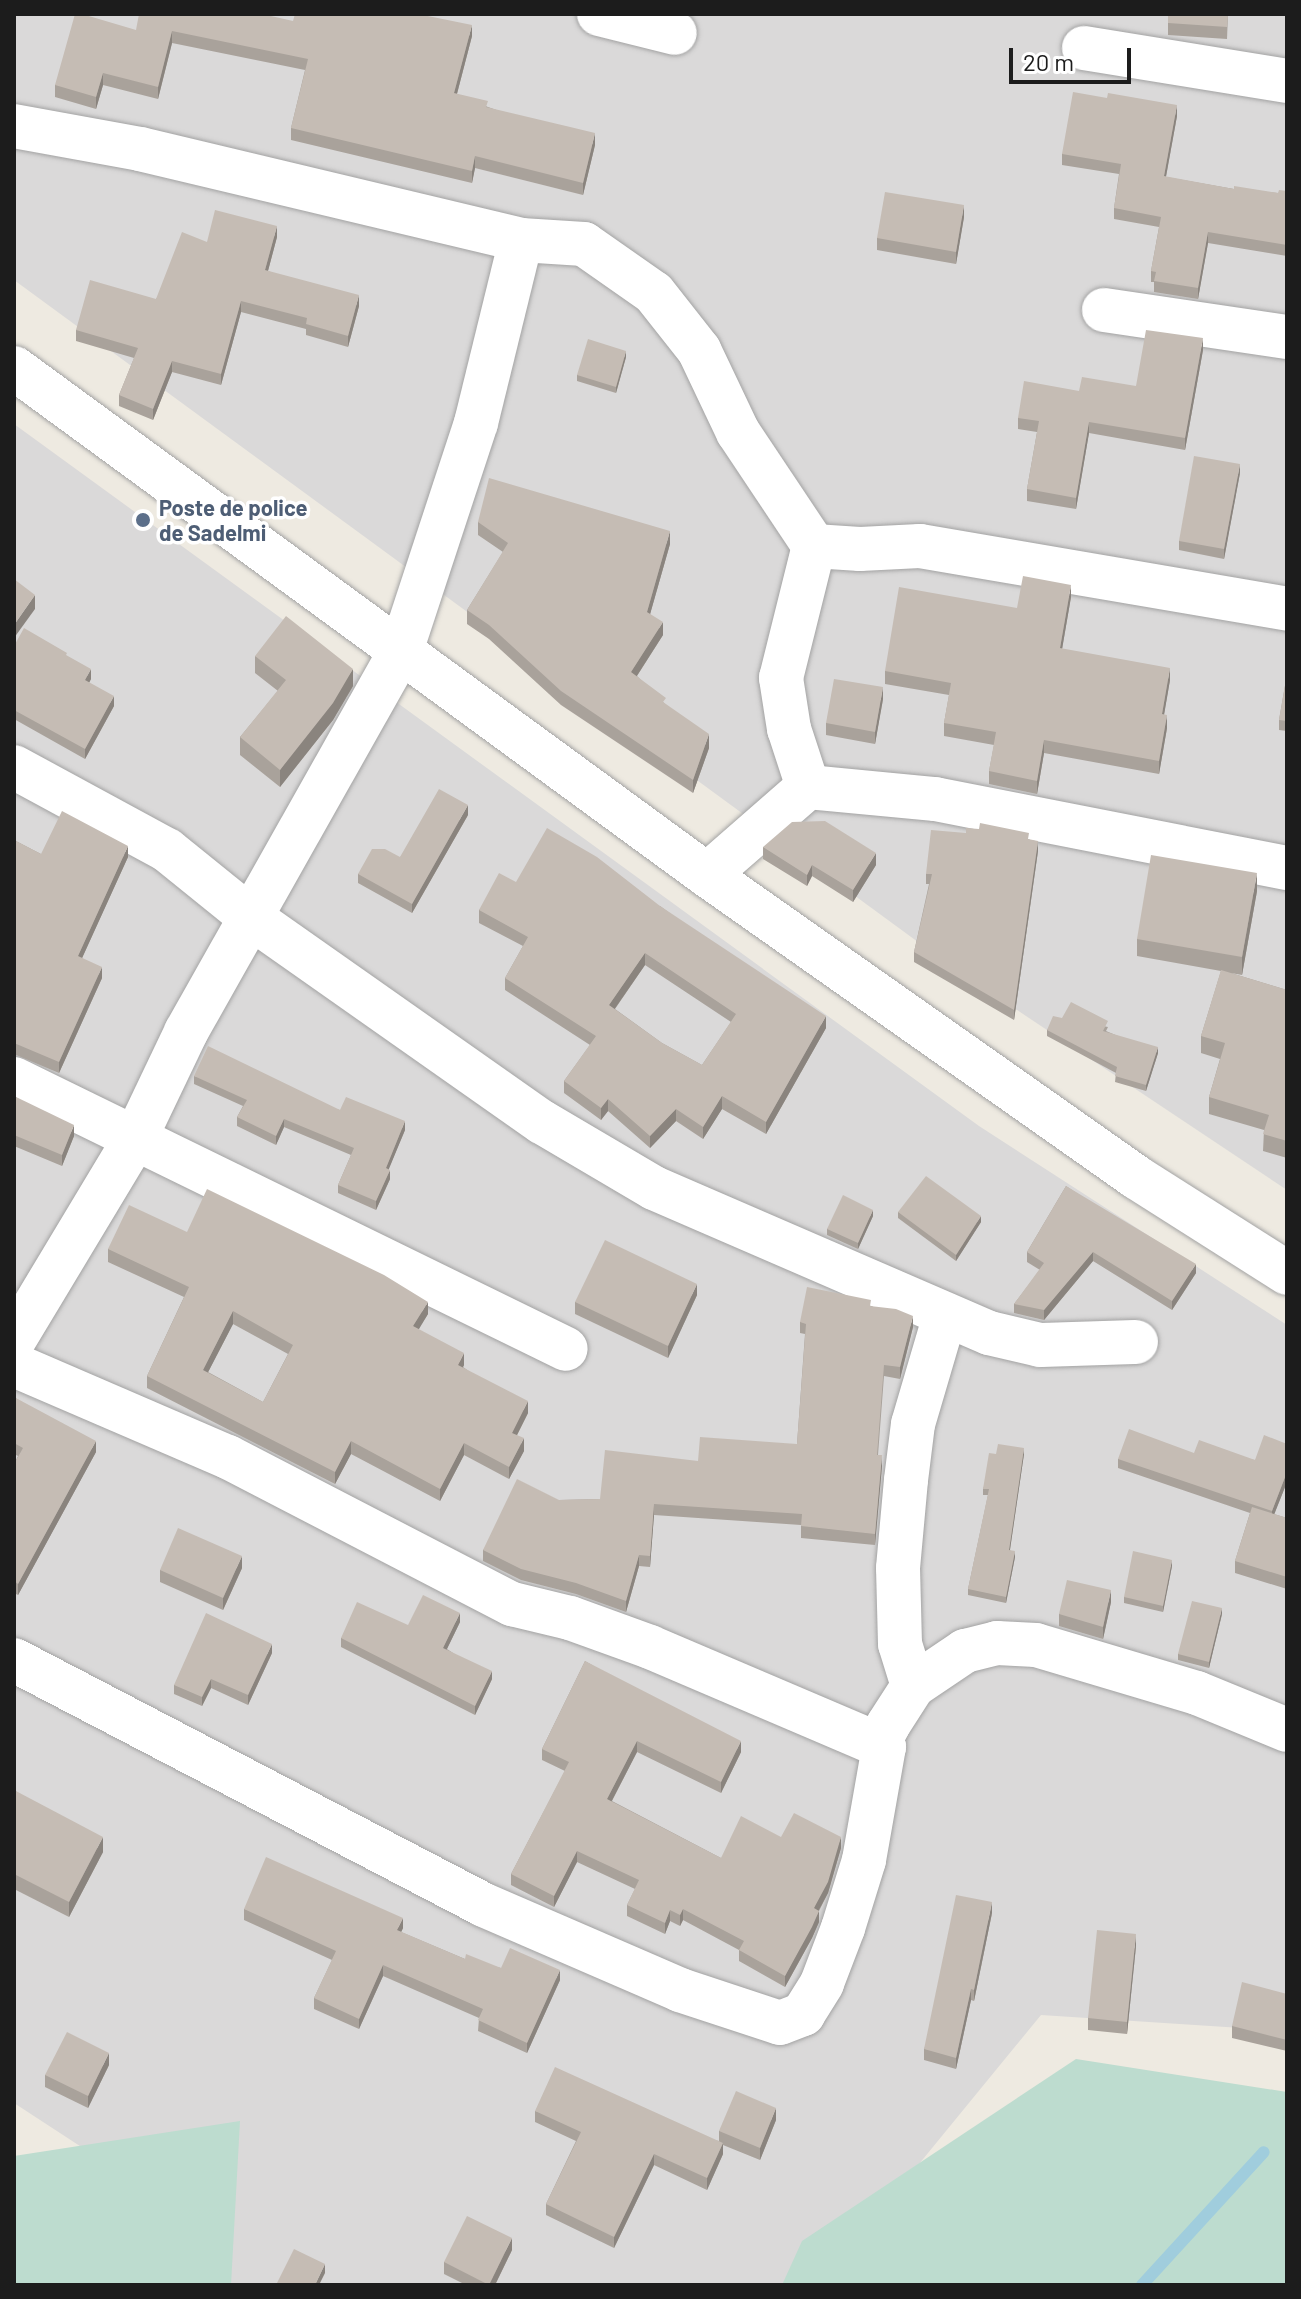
<!DOCTYPE html>
<style>
body{margin:0}
#map{position:relative;width:1301px;height:2299px;overflow:hidden;background:#eeeae1;font-family:Barlow,sans-serif}
div>[style]{position:absolute}
[style*='--x']{left:calc(var(--x)*1px);top:calc(var(--y)*1px);width:calc(var(--w)*1px);rotate:calc(var(--a)*1deg)}
.residential>*{inset:0;background:#dad9d9}
.wetland>*{inset:0;background:#bddccf}
.stream>*{height:12px;margin:-6px;padding:0 6px;transform-origin:6px;border-radius:6px;background:#a0cddd}
.roads{filter:drop-shadow(0 0 2px #a3a3a3) drop-shadow(0 0 2px #a3a3a3)}
.minor>*{height:44px;margin:-22px;padding:0 22px;transform-origin:22px;border-radius:22px;background:#fff}
.tertiary>*{height:44px;margin:-22px;padding:0 22px;transform-origin:22px;border-radius:22px;background:#fff}
.wall>*{inset:0;background:#a9a29b}
.shaded-wall>*{inset:0;background:#8a847e}
.building>*{inset:0;background:#c5bcb4}
.dots>*{width:22px;height:22px;translate:-50% -50%;box-sizing:border-box;border:4px solid #fff;border-radius:50%}
span{translate:-50% -50%;white-space:nowrap;text-align:center;line-height:1.15;-webkit-text-stroke:7px #fff;paint-order:stroke}
.service-label{font-size:22px;color:#4e5e75;font-weight:700}
.left{translate:0 -50%;text-align:left}
.frame{position:absolute;inset:0;border:16px solid #1c1c1c;pointer-events:none}
.scale{position:absolute;left:1009px;top:48px;width:122px;height:36px;box-sizing:border-box;border:4px solid #1c1c1c;border-top:0;padding-left:10px;font-size:24px;line-height:28px;white-space:nowrap;color:#1c1c1c;-webkit-text-stroke:6px #fff;paint-order:stroke}
</style>
<div id="map">
<div class="residential">
<i style="clip-path:polygon(14px 14px,1287px 14px,1287px 1190px,948px 964px,14px 280px)"></i>
<i style="clip-path:polygon(14px 424px,979px 1126px,1287px 1325px,1287px 2031px,1041px 2015px,820px 2285px,199px 2285px,181px 2212px,14px 2103px)"></i>
</div>
<div class="wetland">
<i style="clip-path:polygon(1076px 2059px,1287px 2092px,1287px 2285px,782px 2285px,802px 2241px)"></i>
<i style="clip-path:polygon(240px 2121px,231px 2285px,14px 2285px,14px 2156px)"></i>
</div>
<div class="stream">
<i style="--x:1142;--y:2285;--w:180;--a:-47.5"></i>
</div>
<div class="roads">
<div class="minor">
<i style="--x:599;--y:14;--w:78;--a:14"></i>
<i style="--x:1084;--y:48;--w:206;--a:9.2"></i>
<i style="--x:14;--y:126;--w:128;--a:10.3"></i>
<i style="--x:140;--y:149;--w:392;--a:13.4"></i>
<i style="--x:521;--y:240;--w:63;--a:3.6"></i>
<i style="--x:584;--y:244;--w:85;--a:35"></i>
<i style="--x:654;--y:293;--w:73;--a:51.7"></i>
<i style="--x:699;--y:350;--w:91;--a:64.6"></i>
<i style="--x:738;--y:432;--w:137;--a:56.3"></i>
<i style="--x:1104;--y:310;--w:185;--a:8.4"></i>
<i style="--x:14;--y:767;--w:174;--a:28.5"></i>
<i style="--x:167;--y:850;--w:107;--a:38.9"></i>
<i style="--x:250;--y:917;--w:357;--a:35.1"></i>
<i style="--x:542;--y:1122;--w:130;--a:30.5"></i>
<i style="--x:654;--y:1188;--w:365;--a:23.4"></i>
<i style="--x:989;--y:1333;--w:52;--a:13.2"></i>
<i style="--x:1040;--y:1345;--w:96;--a:-1.8"></i>
<i style="--x:808;--y:787;--w:61;--a:-108.1"></i>
<i style="--x:789;--y:729;--w:52;--a:-98.9"></i>
<i style="--x:781;--y:678;--w:136;--a:-76"></i>
<i style="--x:814;--y:546;--w:46;--a:3.7"></i>
<i style="--x:860;--y:549;--w:60;--a:-2.9"></i>
<i style="--x:920;--y:546;--w:372;--a:9.7"></i>
<i style="--x:707;--y:875;--w:134;--a:-41.1"></i>
<i style="--x:808;--y:787;--w:128;--a:5.4"></i>
<i style="--x:935;--y:799;--w:359;--a:11.1"></i>
<i style="--x:14;--y:1079;--w:614;--a:26.06"></i>
<i style="--x:14;--y:1340;--w:235;--a:-59"></i>
<i style="--x:135;--y:1139;--w:119;--a:-64.5"></i>
<i style="--x:186;--y:1032;--w:437;--a:-60.6"></i>
<i style="--x:401;--y:651;--w:240;--a:-71.8"></i>
<i style="--x:476;--y:423;--w:188;--a:-76.2"></i>
<i style="--x:14;--y:1365;--w:233;--a:23.3"></i>
<i style="--x:228;--y:1457;--w:320;--a:27.4"></i>
<i style="--x:512;--y:1604;--w:60;--a:13.6"></i>
<i style="--x:570;--y:1618;--w:85;--a:19.9"></i>
<i style="--x:650;--y:1647;--w:254;--a:23.1"></i>
<i style="--x:14;--y:1660;--w:530;--a:27.53"></i>
<i style="--x:484;--y:1905;--w:214;--a:23.4"></i>
<i style="--x:680;--y:1990;--w:105;--a:18.3"></i>
<i style="--x:780;--y:2023;--w:25;--a:-21"></i>
<i style="--x:803;--y:2014;--w:36;--a:-58"></i>
<i style="--x:822;--y:1983;--w:59;--a:-69.1"></i>
<i style="--x:843;--y:1928;--w:71;--a:-72.8"></i>
<i style="--x:864;--y:1860;--w:115;--a:-80"></i>
<i style="--x:884;--y:1747;--w:9;--a:-111"></i>
<i style="--x:881;--y:1739;--w:16;--a:-63"></i>
<i style="--x:888;--y:1725;--w:46;--a:-57.3"></i>
<i style="--x:913;--y:1686;--w:63;--a:-33.9"></i>
<i style="--x:965;--y:1651;--w:33;--a:-14"></i>
<i style="--x:997;--y:1643;--w:39;--a:3"></i>
<i style="--x:1036;--y:1645;--w:168;--a:16.6"></i>
<i style="--x:1197;--y:1693;--w:97;--a:22.3"></i>
<i style="--x:913;--y:1686;--w:44;--a:-107.2"></i>
<i style="--x:900;--y:1644;--w:76;--a:-91.5"></i>
<i style="--x:898;--y:1568;--w:88;--a:-84.8"></i>
<i style="--x:906;--y:1480;--w:56;--a:-82.9"></i>
<i style="--x:913;--y:1424;--w:114;--a:-73.6"></i>
</div>
<div class="tertiary">
<i style="--x:14;--y:368;--w:859;--a:36.19"></i>
<i style="--x:707;--y:875;--w:525;--a:35.14"></i>
<i style="--x:1136;--y:1177;--w:179;--a:32.4"></i>
</div>
</div>
<div class="wall">
<i style="clip-path:polygon(1168px 14px,1228px 14px,1227px 39px,1168px 35px)"></i>
<i style="clip-path:polygon(293px 21px,472px 36px,457px 94px,488px 107px,595px 145px,583px 195px,475px 168px,472px 183px,291px 140px,291px 128px,305px 70px,172px 43px,158px 99px,103px 85px,96px 109px,55px 97px,55px 85px,136px 30px)"></i>
<i style="clip-path:polygon(1107px 98px,1177px 116px,1166px 177px,1234px 189px,1278px 193px,1287px 191px,1287px 256px,1208px 243px,1198px 299px,1154px 292px,1154px 282px,1151px 282px,1151px 271px,1159px 227px,1114px 219px,1114px 208px,1119px 174px,1062px 165px,1062px 154px)"></i>
<i style="clip-path:polygon(964px 217px,956px 264px,877px 250px,877px 238px)"></i>
<i style="clip-path:polygon(277px 237px,268px 271px,359px 306px,348px 347px,306px 335px,306px 329px,241px 312px,221px 385px,172px 372px,153px 420px,119px 406px,119px 395px,134px 358px,76px 341px,76px 330px,156px 299px,207px 242px)"></i>
<i style="clip-path:polygon(1203px 350px,1185px 450px,1089px 433px,1076px 509px,1027px 501px,1027px 489px,1037px 432px,1018px 429px,1018px 418px,1079px 391px,1136px 386px)"></i>
<i style="clip-path:polygon(626px 357px,616px 393px,577px 381px,577px 375px)"></i>
<i style="clip-path:polygon(1240px 473px,1224px 559px,1179px 550px,1179px 541px)"></i>
<i style="clip-path:polygon(478px 522px,670px 544px,650px 614px,663px 635px,637px 676px,709px 748px,693px 793px,561px 705px,489px 639px,467px 624px,467px 610px,503px 552px,478px 535px)"></i>
<i style="clip-path:polygon(1071px 597px,1062px 649px,1170px 680px,1164px 714px,1167px 728px,1159px 774px,1044px 753px,1037px 794px,989px 784px,989px 771px,994px 745px,944px 736px,944px 723px,949px 695px,885px 684px,885px 671px,1017px 608px)"></i>
<i style="clip-path:polygon(14px 646px,67px 656px,91px 679px,89px 683px,114px 706px,85px 759px,14px 719px)"></i>
<i style="clip-path:polygon(255px 656px,353px 686px,333px 720px,280px 787px,240px 755px,240px 737px,278px 691px,255px 673px)"></i>
<i style="clip-path:polygon(1287px 674px,1287px 731px,1279px 730px,1279px 720px)"></i>
<i style="clip-path:polygon(883px 699px,875px 744px,826px 735px,826px 723px)"></i>
<i style="clip-path:polygon(468px 815px,412px 913px,358px 883px,358px 874px,400px 857px)"></i>
<i style="clip-path:polygon(1029px 839px,1038px 851px,1014px 1020px,914px 962px,914px 952px,929px 884px,926px 884px,926px 874px)"></i>
<i style="clip-path:polygon(14px 840px,41px 854px,128px 857px,82px 958px,102px 978px,59px 1073px,14px 1054px)"></i>
<i style="clip-path:polygon(763px 847px,876px 865px,853px 902px,812px 876px,807px 886px,763px 859px)"></i>
<i style="clip-path:polygon(evenodd,516px 882px,660px 906px,826px 1028px,766px 1134px,722px 1109px,703px 1139px,676px 1121px,650px 1148px,608px 1111px,601px 1120px,564px 1093px,564px 1081px,590px 1045px,505px 990px,505px 978px,523px 946px,479px 923px,479px 910px,516px 882px,645px 965px,731px 1022px,702px 1065px,662px 1043px,615px 1009px,645px 965px)"></i>
<i style="clip-path:polygon(1257px 891px,1242px 975px,1231px 973px,1287px 990px,1287px 1158px,1263px 1151px,1264px 1130px,1209px 1114px,1209px 1097px,1220px 1059px,1201px 1053px,1201px 1036px,1221px 971px,1137px 956px,1137px 939px)"></i>
<i style="clip-path:polygon(1062px 1018px,1108px 1027px,1106px 1031px,1158px 1053px,1146px 1091px,1115px 1082px,1116px 1073px,1047px 1036px,1047px 1030px)"></i>
<i style="clip-path:polygon(194px 1076px,340px 1110px,405px 1130px,388px 1170px,390px 1179px,376px 1210px,338px 1193px,338px 1185px,351px 1155px,284px 1127px,276px 1145px,237px 1126px,237px 1117px,243px 1106px,194px 1084px)"></i>
<i style="clip-path:polygon(14px 1096px,74px 1136px,62px 1166px,14px 1146px)"></i>
<i style="clip-path:polygon(1066px 1186px,1196px 1273px,1172px 1310px,1093px 1261px,1044px 1320px,1014px 1313px,1014px 1304px,1040px 1270px,1027px 1262px,1027px 1252px)"></i>
<i style="clip-path:polygon(898px 1212px,981px 1222px,956px 1261px,898px 1218px)"></i>
<i style="clip-path:polygon(873px 1216px,858px 1249px,827px 1235px,827px 1229px)"></i>
<i style="clip-path:polygon(evenodd,187px 1232px,428px 1314px,418px 1329px,464px 1365px,463px 1367px,528px 1413px,517px 1435px,524px 1451px,509px 1479px,464px 1455px,440px 1501px,351px 1454px,335px 1484px,147px 1388px,147px 1376px,184px 1297px,108px 1262px,108px 1249px,187px 1232px,233px 1324px,288px 1354px,263px 1402px,208px 1372px,233px 1324px)"></i>
<i style="clip-path:polygon(697px 1295px,668px 1358px,575px 1314px,575px 1302px)"></i>
<i style="clip-path:polygon(871px 1306px,913px 1327px,900px 1379px,884px 1376px,878px 1455px,882px 1466px,875px 1545px,801px 1538px,801px 1525px,654px 1515px,650px 1567px,639px 1566px,626px 1612px,576px 1594px,521px 1580px,483px 1561px,483px 1550px,559px 1500px,600px 1499px,698px 1461px,797px 1444px,805px 1334px,800px 1333px,800px 1322px)"></i>
<i style="clip-path:polygon(14px 1397px,96px 1452px,18px 1595px,14px 1593px,14px 1464px,18px 1456px,14px 1454px)"></i>
<i style="clip-path:polygon(1287px 1444px,1287px 1482px,1274px 1514px,1287px 1518px,1287px 1589px,1235px 1573px,1235px 1561px,1250px 1513px,1118px 1468px,1118px 1459px,1194px 1453px,1255px 1460px)"></i>
<i style="clip-path:polygon(996px 1454px,1024px 1454px,1010px 1550px,1015px 1557px,1006px 1603px,968px 1595px,968px 1589px,988px 1495px,983px 1495px,983px 1489px)"></i>
<i style="clip-path:polygon(1172px 1566px,1163px 1612px,1124px 1603px,1124px 1597px)"></i>
<i style="clip-path:polygon(242px 1568px,223px 1610px,160px 1582px,160px 1570px)"></i>
<i style="clip-path:polygon(1111px 1602px,1103px 1639px,1059px 1626px,1059px 1614px)"></i>
<i style="clip-path:polygon(1222px 1614px,1209px 1668px,1178px 1660px,1178px 1654px)"></i>
<i style="clip-path:polygon(460px 1622px,447px 1649px,492px 1679px,475px 1715px,341px 1647px,341px 1638px,408px 1625px)"></i>
<i style="clip-path:polygon(272px 1653px,248px 1705px,211px 1688px,202px 1706px,174px 1694px,174px 1685px)"></i>
<i style="clip-path:polygon(585px 1661px,741px 1752px,721px 1793px,637px 1752px,612px 1801px,721px 1858px,781px 1837px,841px 1848px,828px 1893px,819px 1911px,819px 1922px,812px 1938px,785px 1987px,739px 1961px,739px 1950px,683px 1920px,680px 1926px,670px 1921px,665px 1934px,627px 1916px,627px 1905px,635px 1889px,577px 1862px,554px 1907px,511px 1885px,511px 1874px,565px 1771px,542px 1760px,542px 1749px)"></i>
<i style="clip-path:polygon(14px 1790px,103px 1852px,69px 1917px,14px 1889px)"></i>
<i style="clip-path:polygon(244px 1909px,403px 1928px,401px 1932px,465px 1959px,501px 1968px,560px 1980px,527px 2053px,478px 2031px,479px 2018px,383px 1976px,359px 2029px,314px 2009px,314px 1998px,332px 1960px,244px 1920px)"></i>
<i style="clip-path:polygon(992px 1913px,974px 2001px,971px 2000px,956px 2069px,924px 2060px,924px 2049px)"></i>
<i style="clip-path:polygon(1136px 1946px,1127px 2034px,1088px 2030px,1088px 2018px)"></i>
<i style="clip-path:polygon(1287px 1994px,1287px 2051px,1232px 2038px,1232px 2026px)"></i>
<i style="clip-path:polygon(109px 2065px,88px 2108px,45px 2087px,45px 2075px)"></i>
<i style="clip-path:polygon(535px 2111px,719px 2141px,719px 2131px,776px 2120px,760px 2160px,723px 2145px,723px 2154px,707px 2190px,654px 2165px,614px 2248px,546px 2215px,546px 2204px,576px 2141px,535px 2122px)"></i>
<i style="clip-path:polygon(512px 2250px,495px 2285px,466px 2285px,444px 2274px,444px 2262px)"></i>
</div>
<div class="shaded-wall">
<i style="clip-path:polygon(472px 25px,472px 36px,454px 105px,454px 93px)"></i>
<i style="clip-path:polygon(172px 31px,172px 43px,158px 99px,158px 87px)"></i>
<i style="clip-path:polygon(103px 73px,103px 85px,96px 109px,96px 97px)"></i>
<i style="clip-path:polygon(1177px 105px,1177px 116px,1164px 187px,1164px 176px)"></i>
<i style="clip-path:polygon(595px 133px,595px 145px,583px 195px,583px 183px)"></i>
<i style="clip-path:polygon(475px 156px,475px 168px,472px 183px,472px 171px)"></i>
<i style="clip-path:polygon(964px 205px,964px 217px,956px 264px,956px 252px)"></i>
<i style="clip-path:polygon(277px 226px,277px 237px,265px 282px,265px 270px)"></i>
<i style="clip-path:polygon(1208px 232px,1208px 243px,1198px 299px,1198px 288px)"></i>
<i style="clip-path:polygon(359px 295px,359px 306px,348px 347px,348px 336px)"></i>
<i style="clip-path:polygon(241px 301px,241px 312px,221px 385px,221px 374px)"></i>
<i style="clip-path:polygon(1203px 338px,1203px 350px,1185px 450px,1185px 438px)"></i>
<i style="clip-path:polygon(626px 351px,626px 357px,616px 393px,616px 387px)"></i>
<i style="clip-path:polygon(172px 361px,172px 372px,153px 420px,153px 409px)"></i>
<i style="clip-path:polygon(1089px 422px,1089px 433px,1076px 509px,1076px 498px)"></i>
<i style="clip-path:polygon(1240px 464px,1240px 473px,1224px 559px,1224px 549px)"></i>
<i style="clip-path:polygon(670px 531px,670px 544px,647px 625px,647px 612px)"></i>
<i style="clip-path:polygon(1071px 585px,1071px 597px,1060px 661px,1060px 648px)"></i>
<i style="clip-path:polygon(35px 595px,35px 609px,14px 638px,14px 625px)"></i>
<i style="clip-path:polygon(663px 622px,663px 635px,631px 685px,631px 672px)"></i>
<i style="clip-path:polygon(1170px 668px,1170px 680px,1162px 727px,1162px 714px)"></i>
<i style="clip-path:polygon(91px 669px,91px 679px,85px 690px,85px 680px)"></i>
<i style="clip-path:polygon(353px 669px,353px 686px,333px 720px,280px 787px,280px 770px)"></i>
<i style="clip-path:polygon(883px 687px,883px 699px,875px 744px,875px 732px)"></i>
<i style="clip-path:polygon(114px 696px,114px 706px,85px 759px,85px 749px)"></i>
<i style="clip-path:polygon(1167px 715px,1167px 728px,1159px 774px,1159px 761px)"></i>
<i style="clip-path:polygon(709px 734px,709px 748px,693px 793px,693px 780px)"></i>
<i style="clip-path:polygon(1044px 740px,1044px 753px,1037px 794px,1037px 781px)"></i>
<i style="clip-path:polygon(468px 805px,468px 815px,412px 913px,412px 904px)"></i>
<i style="clip-path:polygon(1038px 841px,1038px 851px,1014px 1020px,1014px 1010px)"></i>
<i style="clip-path:polygon(128px 846px,128px 857px,78px 967px,78px 956px)"></i>
<i style="clip-path:polygon(876px 853px,876px 865px,853px 902px,853px 890px)"></i>
<i style="clip-path:polygon(812px 865px,812px 876px,807px 886px,807px 875px)"></i>
<i style="clip-path:polygon(1257px 873px,1257px 891px,1242px 975px,1242px 957px)"></i>
<i style="clip-path:polygon(645px 953px,645px 965px,609px 1017px,609px 1005px)"></i>
<i style="clip-path:polygon(102px 967px,102px 978px,59px 1073px,59px 1062px)"></i>
<i style="clip-path:polygon(826px 1016px,826px 1028px,766px 1134px,766px 1122px)"></i>
<i style="clip-path:polygon(1158px 1047px,1158px 1053px,1146px 1091px,1146px 1085px)"></i>
<i style="clip-path:polygon(722px 1096px,722px 1109px,703px 1139px,703px 1127px)"></i>
<i style="clip-path:polygon(608px 1099px,608px 1111px,601px 1120px,601px 1108px)"></i>
<i style="clip-path:polygon(676px 1109px,676px 1121px,650px 1148px,650px 1136px)"></i>
<i style="clip-path:polygon(284px 1119px,284px 1127px,276px 1145px,276px 1136px)"></i>
<i style="clip-path:polygon(405px 1121px,405px 1130px,386px 1176px,386px 1168px)"></i>
<i style="clip-path:polygon(74px 1125px,74px 1136px,62px 1166px,62px 1155px)"></i>
<i style="clip-path:polygon(390px 1170px,390px 1179px,376px 1210px,376px 1201px)"></i>
<i style="clip-path:polygon(873px 1210px,873px 1216px,858px 1249px,858px 1243px)"></i>
<i style="clip-path:polygon(981px 1216px,981px 1222px,956px 1261px,956px 1255px)"></i>
<i style="clip-path:polygon(1093px 1252px,1093px 1261px,1044px 1320px,1044px 1310px)"></i>
<i style="clip-path:polygon(1196px 1264px,1196px 1273px,1172px 1310px,1172px 1301px)"></i>
<i style="clip-path:polygon(697px 1284px,697px 1295px,668px 1358px,668px 1346px)"></i>
<i style="clip-path:polygon(428px 1302px,428px 1314px,413px 1339px,413px 1326px)"></i>
<i style="clip-path:polygon(233px 1311px,233px 1324px,203px 1382px,203px 1370px)"></i>
<i style="clip-path:polygon(913px 1316px,913px 1327px,900px 1379px,900px 1367px)"></i>
<i style="clip-path:polygon(464px 1353px,464px 1365px,458px 1377px,458px 1365px)"></i>
<i style="clip-path:polygon(528px 1401px,528px 1413px,512px 1445px,512px 1433px)"></i>
<i style="clip-path:polygon(524px 1438px,524px 1451px,509px 1479px,509px 1467px)"></i>
<i style="clip-path:polygon(96px 1441px,96px 1452px,18px 1595px,18px 1584px)"></i>
<i style="clip-path:polygon(351px 1441px,351px 1454px,335px 1484px,335px 1472px)"></i>
<i style="clip-path:polygon(464px 1443px,464px 1455px,440px 1501px,440px 1489px)"></i>
<i style="clip-path:polygon(1024px 1448px,1024px 1454px,1009px 1556px,1009px 1550px)"></i>
<i style="clip-path:polygon(882px 1455px,882px 1466px,875px 1545px,875px 1534px)"></i>
<i style="clip-path:polygon(1287px 1472px,1287px 1482px,1272px 1520px,1272px 1511px)"></i>
<i style="clip-path:polygon(654px 1504px,654px 1515px,650px 1567px,650px 1556px)"></i>
<i style="clip-path:polygon(1015px 1551px,1015px 1557px,1006px 1603px,1006px 1597px)"></i>
<i style="clip-path:polygon(639px 1555px,639px 1566px,626px 1612px,626px 1601px)"></i>
<i style="clip-path:polygon(242px 1556px,242px 1568px,223px 1610px,223px 1598px)"></i>
<i style="clip-path:polygon(1172px 1560px,1172px 1566px,1163px 1612px,1163px 1606px)"></i>
<i style="clip-path:polygon(1111px 1590px,1111px 1602px,1103px 1639px,1103px 1627px)"></i>
<i style="clip-path:polygon(1222px 1608px,1222px 1614px,1209px 1668px,1209px 1662px)"></i>
<i style="clip-path:polygon(460px 1613px,460px 1622px,443px 1657px,443px 1648px)"></i>
<i style="clip-path:polygon(272px 1644px,272px 1653px,248px 1705px,248px 1695px)"></i>
<i style="clip-path:polygon(492px 1671px,492px 1679px,475px 1715px,475px 1706px)"></i>
<i style="clip-path:polygon(211px 1679px,211px 1688px,202px 1706px,202px 1697px)"></i>
<i style="clip-path:polygon(637px 1741px,637px 1752px,607px 1810px,607px 1799px)"></i>
<i style="clip-path:polygon(741px 1741px,741px 1752px,721px 1793px,721px 1782px)"></i>
<i style="clip-path:polygon(103px 1837px,103px 1852px,69px 1917px,69px 1902px)"></i>
<i style="clip-path:polygon(841px 1837px,841px 1848px,828px 1893px,814px 1919px,814px 1908px)"></i>
<i style="clip-path:polygon(577px 1851px,577px 1862px,554px 1907px,554px 1896px)"></i>
<i style="clip-path:polygon(992px 1902px,992px 1913px,974px 2001px,974px 1990px)"></i>
<i style="clip-path:polygon(683px 1909px,683px 1920px,680px 1926px,680px 1915px)"></i>
<i style="clip-path:polygon(670px 1910px,670px 1921px,665px 1934px,665px 1923px)"></i>
<i style="clip-path:polygon(819px 1911px,819px 1922px,812px 1938px,785px 1987px,785px 1976px)"></i>
<i style="clip-path:polygon(403px 1918px,403px 1928px,397px 1941px,397px 1930px)"></i>
<i style="clip-path:polygon(1136px 1934px,1136px 1946px,1127px 2034px,1127px 2022px)"></i>
<i style="clip-path:polygon(383px 1965px,383px 1976px,359px 2029px,359px 2019px)"></i>
<i style="clip-path:polygon(560px 1970px,560px 1980px,527px 2053px,527px 2043px)"></i>
<i style="clip-path:polygon(971px 1989px,971px 2000px,956px 2069px,956px 2058px)"></i>
<i style="clip-path:polygon(109px 2053px,109px 2065px,88px 2108px,88px 2096px)"></i>
<i style="clip-path:polygon(776px 2108px,776px 2120px,760px 2160px,760px 2148px)"></i>
<i style="clip-path:polygon(723px 2143px,723px 2154px,707px 2190px,707px 2178px)"></i>
<i style="clip-path:polygon(654px 2154px,654px 2165px,614px 2248px,614px 2237px)"></i>
<i style="clip-path:polygon(512px 2238px,512px 2250px,495px 2285px,489px 2285px)"></i>
<i style="clip-path:polygon(325px 2264px,325px 2273px,319px 2285px,315px 2285px)"></i>
</div>
<div class="building">
<i style="clip-path:polygon(75px 14px,82px 14px,136px 30px,139px 14px,262px 14px,293px 21px,295px 14px,418px 14px,472px 25px,454px 93px,488px 101px,486px 107px,595px 133px,583px 183px,475px 156px,472px 171px,291px 128px,308px 59px,172px 31px,158px 87px,103px 73px,96px 97px,55px 85px)"></i>
<i style="clip-path:polygon(1168px 14px,1228px 14px,1227px 27px,1168px 23px)"></i>
<i style="clip-path:polygon(1073px 92px,1107px 98px,1108px 93px,1177px 105px,1164px 176px,1234px 189px,1234px 186px,1278px 193px,1279px 190px,1287px 191px,1287px 245px,1208px 232px,1198px 288px,1154px 281px,1156px 272px,1151px 271px,1161px 217px,1114px 208px,1121px 164px,1062px 154px)"></i>
<i style="clip-path:polygon(885px 192px,964px 205px,956px 252px,877px 238px)"></i>
<i style="clip-path:polygon(215px 210px,277px 226px,265px 270px,359px 295px,348px 336px,306px 324px,307px 318px,241px 301px,221px 374px,172px 361px,153px 409px,119px 395px,138px 348px,76px 330px,90px 280px,156px 299px,182px 232px,207px 242px)"></i>
<i style="clip-path:polygon(1146px 330px,1203px 338px,1185px 438px,1089px 422px,1076px 498px,1027px 489px,1039px 421px,1018px 418px,1024px 381px,1079px 391px,1082px 377px,1136px 386px)"></i>
<i style="clip-path:polygon(588px 339px,626px 351px,616px 387px,577px 375px)"></i>
<i style="clip-path:polygon(1194px 456px,1240px 464px,1224px 549px,1179px 541px)"></i>
<i style="clip-path:polygon(489px 478px,670px 531px,647px 612px,663px 622px,631px 672px,666px 698px,663px 702px,709px 734px,693px 780px,561px 691px,489px 625px,467px 610px,508px 543px,478px 522px)"></i>
<i style="clip-path:polygon(1023px 576px,1071px 585px,1060px 648px,1170px 668px,1162px 714px,1167px 715px,1159px 761px,1044px 740px,1037px 781px,989px 771px,996px 732px,944px 723px,951px 683px,885px 671px,899px 587px,1017px 608px)"></i>
<i style="clip-path:polygon(14px 579px,35px 595px,14px 625px)"></i>
<i style="clip-path:polygon(286px 616px,353px 669px,333px 703px,280px 770px,240px 737px,286px 680px,255px 656px)"></i>
<i style="clip-path:polygon(24px 628px,67px 653px,66px 655px,91px 669px,85px 680px,114px 696px,85px 749px,14px 710px,14px 646px)"></i>
<i style="clip-path:polygon(1287px 674px,1287px 721px,1279px 720px)"></i>
<i style="clip-path:polygon(834px 679px,883px 687px,875px 732px,826px 723px)"></i>
<i style="clip-path:polygon(439px 789px,468px 805px,412px 904px,358px 874px,372px 849px,385px 849px,400px 857px)"></i>
<i style="clip-path:polygon(62px 811px,128px 846px,78px 956px,102px 967px,59px 1062px,14px 1043px,14px 840px,41px 854px)"></i>
<i style="clip-path:polygon(825px 821px,876px 853px,853px 890px,812px 865px,807px 875px,763px 847px,792px 822px)"></i>
<i style="clip-path:polygon(980px 823px,1029px 833px,1028px 839px,1038px 841px,1014px 1010px,914px 952px,932px 874px,926px 874px,931px 830px,966px 833px,966px 828px,979px 829px)"></i>
<i style="clip-path:polygon(evenodd,547px 828px,597px 857px,660px 906px,826px 1016px,766px 1122px,722px 1096px,703px 1127px,676px 1109px,650px 1136px,608px 1099px,601px 1108px,564px 1081px,596px 1036px,505px 978px,528px 937px,479px 910px,499px 873px,516px 882px,547px 828px,645px 953px,736px 1014px,702px 1065px,662px 1043px,609px 1005px,645px 953px)"></i>
<i style="clip-path:polygon(1151px 855px,1257px 873px,1242px 957px,1137px 939px)"></i>
<i style="clip-path:polygon(1221px 970px,1287px 990px,1287px 1141px,1263px 1134px,1269px 1115px,1209px 1097px,1225px 1043px,1201px 1036px)"></i>
<i style="clip-path:polygon(1071px 1002px,1108px 1021px,1103px 1031px,1158px 1047px,1146px 1085px,1115px 1076px,1117px 1067px,1047px 1030px,1053px 1016px,1062px 1018px)"></i>
<i style="clip-path:polygon(208px 1046px,340px 1110px,346px 1097px,405px 1121px,386px 1168px,390px 1170px,376px 1201px,338px 1185px,354px 1148px,284px 1119px,276px 1136px,237px 1117px,247px 1100px,194px 1076px)"></i>
<i style="clip-path:polygon(14px 1096px,74px 1125px,62px 1155px,14px 1135px)"></i>
<i style="clip-path:polygon(926px 1176px,981px 1216px,956px 1255px,898px 1212px)"></i>
<i style="clip-path:polygon(1066px 1186px,1196px 1264px,1172px 1301px,1093px 1252px,1044px 1310px,1014px 1304px,1044px 1263px,1027px 1252px)"></i>
<i style="clip-path:polygon(evenodd,207px 1189px,384px 1275px,428px 1302px,413px 1326px,464px 1353px,458px 1365px,528px 1401px,512px 1433px,524px 1438px,509px 1467px,464px 1443px,440px 1489px,351px 1441px,335px 1472px,147px 1376px,189px 1287px,108px 1249px,129px 1205px,187px 1232px,207px 1189px,233px 1311px,293px 1345px,263px 1402px,203px 1370px,233px 1311px)"></i>
<i style="clip-path:polygon(843px 1195px,873px 1210px,858px 1243px,827px 1229px)"></i>
<i style="clip-path:polygon(605px 1240px,697px 1284px,668px 1346px,575px 1302px)"></i>
<i style="clip-path:polygon(807px 1287px,871px 1300px,870px 1306px,896px 1309px,913px 1316px,900px 1367px,884px 1365px,877px 1455px,882px 1455px,875px 1534px,801px 1526px,802px 1514px,654px 1504px,650px 1556px,639px 1555px,626px 1601px,576px 1583px,521px 1569px,483px 1550px,517px 1479px,559px 1500px,600px 1499px,605px 1450px,698px 1461px,700px 1437px,797px 1444px,806px 1324px,800px 1322px)"></i>
<i style="clip-path:polygon(14px 1397px,96px 1441px,18px 1584px,14px 1581px,14px 1464px,23px 1448px,14px 1443px)"></i>
<i style="clip-path:polygon(1129px 1429px,1194px 1453px,1199px 1440px,1255px 1460px,1264px 1435px,1287px 1444px,1287px 1472px,1272px 1511px,1118px 1459px)"></i>
<i style="clip-path:polygon(998px 1444px,1024px 1448px,1009px 1550px,1015px 1551px,1006px 1597px,968px 1589px,989px 1489px,983px 1489px,989px 1453px,996px 1454px)"></i>
<i style="clip-path:polygon(1252px 1507px,1287px 1518px,1287px 1577px,1235px 1561px)"></i>
<i style="clip-path:polygon(178px 1528px,242px 1556px,223px 1598px,160px 1570px)"></i>
<i style="clip-path:polygon(1133px 1551px,1172px 1560px,1163px 1606px,1124px 1597px)"></i>
<i style="clip-path:polygon(1067px 1580px,1111px 1590px,1103px 1627px,1059px 1614px)"></i>
<i style="clip-path:polygon(423px 1595px,460px 1613px,443px 1648px,492px 1671px,475px 1706px,341px 1638px,357px 1602px,408px 1625px)"></i>
<i style="clip-path:polygon(1192px 1601px,1222px 1608px,1209px 1662px,1178px 1654px)"></i>
<i style="clip-path:polygon(206px 1613px,272px 1644px,248px 1695px,211px 1679px,202px 1697px,174px 1685px)"></i>
<i style="clip-path:polygon(585px 1661px,741px 1741px,721px 1782px,637px 1741px,607px 1799px,721px 1858px,741px 1816px,781px 1837px,794px 1813px,841px 1837px,828px 1882px,814px 1908px,819px 1911px,812px 1927px,785px 1976px,739px 1950px,744px 1941px,683px 1909px,680px 1915px,670px 1910px,665px 1923px,627px 1905px,639px 1880px,577px 1851px,554px 1896px,511px 1874px,569px 1762px,542px 1749px)"></i>
<i style="clip-path:polygon(14px 1790px,103px 1837px,69px 1902px,14px 1874px)"></i>
<i style="clip-path:polygon(266px 1857px,403px 1918px,397px 1930px,465px 1959px,466px 1954px,501px 1968px,510px 1948px,560px 1970px,527px 2043px,478px 2020px,483px 2009px,383px 1965px,359px 2019px,314px 1998px,336px 1951px,244px 1909px)"></i>
<i style="clip-path:polygon(956px 1895px,992px 1902px,974px 1990px,971px 1989px,956px 2058px,924px 2049px)"></i>
<i style="clip-path:polygon(1097px 1930px,1136px 1934px,1127px 2022px,1088px 2018px)"></i>
<i style="clip-path:polygon(1242px 1982px,1287px 1994px,1287px 2040px,1232px 2026px)"></i>
<i style="clip-path:polygon(67px 2032px,109px 2053px,88px 2096px,45px 2075px)"></i>
<i style="clip-path:polygon(555px 2067px,723px 2143px,707px 2178px,654px 2154px,614px 2237px,546px 2204px,581px 2132px,535px 2111px)"></i>
<i style="clip-path:polygon(736px 2091px,776px 2108px,760px 2148px,719px 2131px)"></i>
<i style="clip-path:polygon(467px 2216px,512px 2238px,489px 2285px,444px 2262px)"></i>
<i style="clip-path:polygon(294px 2249px,325px 2264px,315px 2285px,276px 2285px)"></i>
</div>
<div class="dots">
<i style="left:143px;top:520px;background:#5c6f8a"></i>
</div>
<div class="service-label">
<span class="left" style="left:159px;top:520px">Poste de police<br>de Sadelmi</span>
</div>
<div class="frame"></div>
<div class="scale">20 m</div>
</div>
